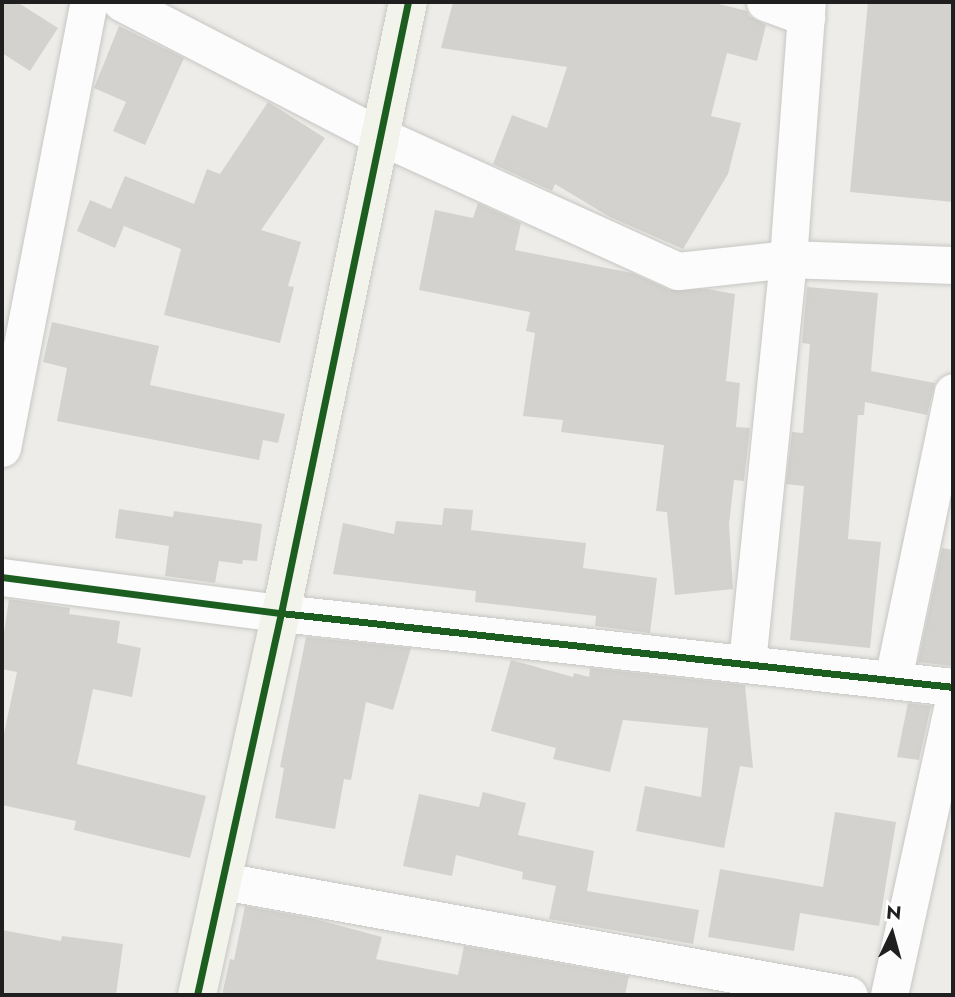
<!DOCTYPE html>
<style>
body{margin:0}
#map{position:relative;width:955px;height:997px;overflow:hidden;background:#edece8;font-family:Jost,sans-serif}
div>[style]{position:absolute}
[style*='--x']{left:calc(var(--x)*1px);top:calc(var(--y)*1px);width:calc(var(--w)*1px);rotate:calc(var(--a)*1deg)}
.building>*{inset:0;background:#d4d2ce}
.roads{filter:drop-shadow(0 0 2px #c6c6c4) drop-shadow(0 0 2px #c6c6c4)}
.street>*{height:37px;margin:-18.5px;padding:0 18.5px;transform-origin:18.5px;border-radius:18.5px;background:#fcfcfc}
.secondary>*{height:38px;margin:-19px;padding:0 19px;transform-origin:19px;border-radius:19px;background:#f2f4eb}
.cycleway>*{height:7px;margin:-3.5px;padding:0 3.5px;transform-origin:3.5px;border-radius:3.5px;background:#1b5e20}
span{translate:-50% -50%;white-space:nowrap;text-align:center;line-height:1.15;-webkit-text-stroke:6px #fff;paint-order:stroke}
.frame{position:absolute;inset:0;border:4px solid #1f1f1f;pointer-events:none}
.north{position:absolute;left:857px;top:899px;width:70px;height:70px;-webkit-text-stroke:5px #fff;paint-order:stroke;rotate:5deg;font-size:19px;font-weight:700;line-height:28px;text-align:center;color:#1f1f1f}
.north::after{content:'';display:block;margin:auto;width:24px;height:32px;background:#1f1f1f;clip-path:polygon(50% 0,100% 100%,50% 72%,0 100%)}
</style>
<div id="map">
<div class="building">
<i style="clip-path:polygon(2px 2px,17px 2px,58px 28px,30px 71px,2px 53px)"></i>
<i style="clip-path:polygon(453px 2px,711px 2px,747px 11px,749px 16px,766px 25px,757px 61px,727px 53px,711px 116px,741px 123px,728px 174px,683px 249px,610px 217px,555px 184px,552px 191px,493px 164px,512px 115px,547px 128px,567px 67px,441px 48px)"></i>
<i style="clip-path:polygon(868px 2px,953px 2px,953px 202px,850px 192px)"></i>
<i style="clip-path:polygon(119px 26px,184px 58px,145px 145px,113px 131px,126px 102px,94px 88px)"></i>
<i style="clip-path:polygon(268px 102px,325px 138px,261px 230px,301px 242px,288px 286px,294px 287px,280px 343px,164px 315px,181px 249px,124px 226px,115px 248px,77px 231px,90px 200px,111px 209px,125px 176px,194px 204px,207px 169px,220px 174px)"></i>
<i style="clip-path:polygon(478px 203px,521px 223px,515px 250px,632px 273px,670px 290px,707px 289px,735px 294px,726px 381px,740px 383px,736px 427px,750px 428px,744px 481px,734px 480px,729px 524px,733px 589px,675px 595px,667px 512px,656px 511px,664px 445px,561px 432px,563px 420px,523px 416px,535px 333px,526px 331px,530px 312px,419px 290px,435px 210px,473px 218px)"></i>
<i style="clip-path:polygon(807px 287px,878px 293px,871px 371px,935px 383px,927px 415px,865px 402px,864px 415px,858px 415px,848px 539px,881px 542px,870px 648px,790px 640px,804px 486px,786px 484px,792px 432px,803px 433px,810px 344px,802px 343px)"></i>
<i style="clip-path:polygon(52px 322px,159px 346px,150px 385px,285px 414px,278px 443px,263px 440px,259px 460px,57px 421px,67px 368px,43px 362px)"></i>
<i style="clip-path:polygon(444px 508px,473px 510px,471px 530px,586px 543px,583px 568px,657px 578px,650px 633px,595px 626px,596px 616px,475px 602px,476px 591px,333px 574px,343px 523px,394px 534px,396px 521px,442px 525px)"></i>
<i style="clip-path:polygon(119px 509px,173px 517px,174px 511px,262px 524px,257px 561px,243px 560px,242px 564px,219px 561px,215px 583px,165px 576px,169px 546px,115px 538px)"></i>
<i style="clip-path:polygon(942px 548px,953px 550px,953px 666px,918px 662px)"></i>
<i style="clip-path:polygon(9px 599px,70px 608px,69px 614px,120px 621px,117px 643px,141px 648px,132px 697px,93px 689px,77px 764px,206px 796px,190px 858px,74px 830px,76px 821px,2px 805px,2px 743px,17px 672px,2px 669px,2px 646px)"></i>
<i style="clip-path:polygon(306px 637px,411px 648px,393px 710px,366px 702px,351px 780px,344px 779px,335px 829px,275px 818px,284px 768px,280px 767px)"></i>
<i style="clip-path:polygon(511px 660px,573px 677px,574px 673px,589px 677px,590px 668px,745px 685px,753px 768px,740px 766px,724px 848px,636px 831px,645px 786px,701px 797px,708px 728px,623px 720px,610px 772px,553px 759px,556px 748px,491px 731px)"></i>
<i style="clip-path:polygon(908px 703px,931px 706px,919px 760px,897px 757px)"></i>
<i style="clip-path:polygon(483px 792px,526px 803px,518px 835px,594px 851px,587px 891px,699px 910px,693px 944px,549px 919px,556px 886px,522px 879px,523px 872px,456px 855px,452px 876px,403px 866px,419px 794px,479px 807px)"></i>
<i style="clip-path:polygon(835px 812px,896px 822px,879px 926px,800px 913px,794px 951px,708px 937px,720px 869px,823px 887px)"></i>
<i style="clip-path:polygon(245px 906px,315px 919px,382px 937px,376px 959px,458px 975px,464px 946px,629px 976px,625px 995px,222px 995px,230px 959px,234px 960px)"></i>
<i style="clip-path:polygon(2px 930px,61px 941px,62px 936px,123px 944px,116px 995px,2px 995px)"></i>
</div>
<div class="roads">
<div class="street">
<i style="--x:121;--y:2;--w:289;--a:27.4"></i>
<i style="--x:378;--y:135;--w:329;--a:24.4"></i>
<i style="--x:678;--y:271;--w:111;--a:-6.2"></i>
<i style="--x:788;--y:259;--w:165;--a:2.1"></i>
<i style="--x:765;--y:2;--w:44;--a:20.1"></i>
<i style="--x:2;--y:448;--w:454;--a:-79"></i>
<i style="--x:2;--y:577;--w:281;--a:7.4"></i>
<i style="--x:281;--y:613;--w:676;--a:6.28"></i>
<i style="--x:747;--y:663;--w:406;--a:-84.2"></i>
<i style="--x:788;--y:259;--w:258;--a:-85.8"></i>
<i style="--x:893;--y:679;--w:293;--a:-78.2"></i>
<i style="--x:223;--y:881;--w:636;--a:10.32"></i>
<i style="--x:889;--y:995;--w:298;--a:-77.6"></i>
</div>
<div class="secondary">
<i style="--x:197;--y:995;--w:391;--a:-77.6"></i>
<i style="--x:281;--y:613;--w:624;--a:-78.26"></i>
</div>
</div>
<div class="cycleway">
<i style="--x:2;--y:577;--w:281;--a:7.4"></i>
<i style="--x:281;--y:613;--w:676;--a:6.28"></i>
<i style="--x:197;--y:995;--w:391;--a:-77.6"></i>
<i style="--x:281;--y:613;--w:624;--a:-78.26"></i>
</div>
<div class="frame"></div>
<div class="north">N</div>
</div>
